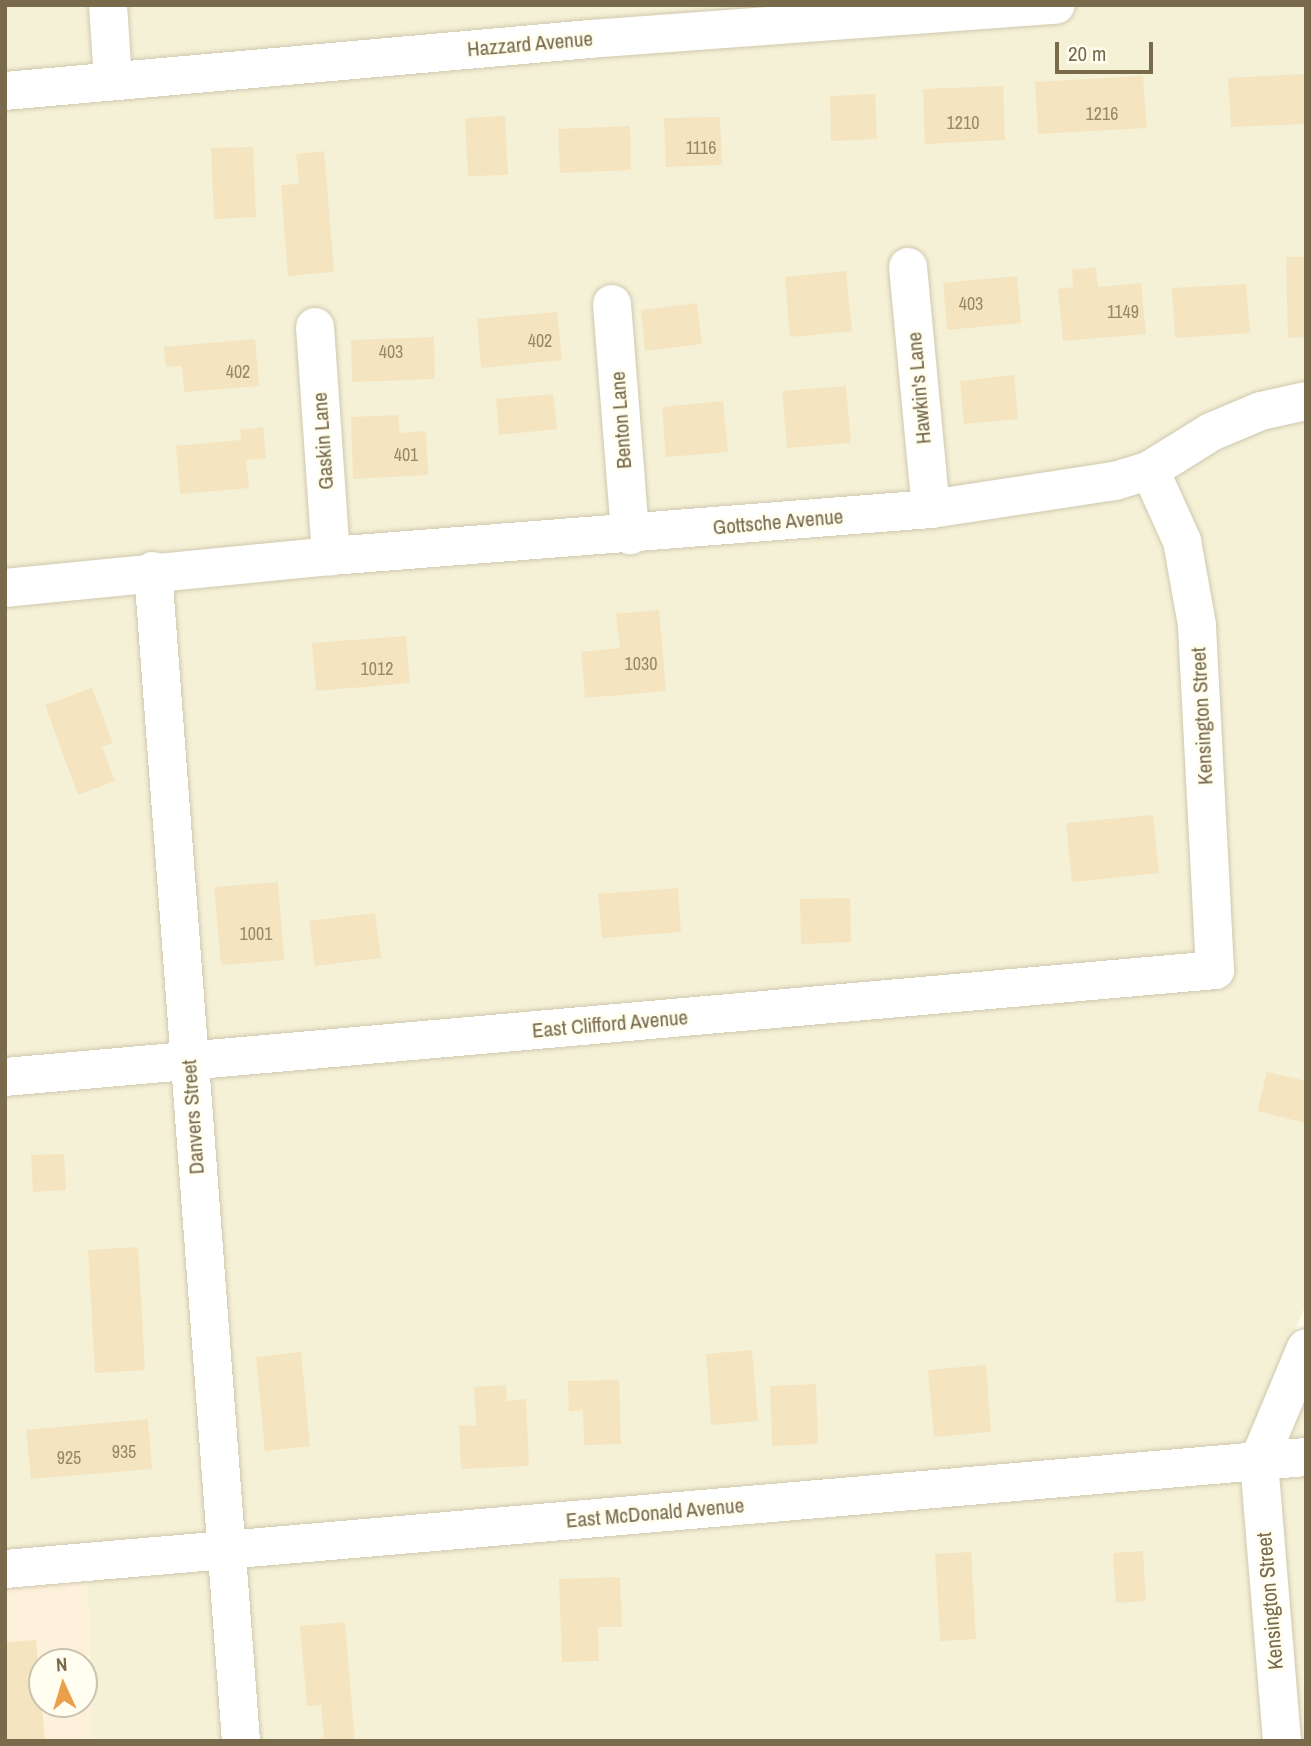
<!DOCTYPE html>
<style>
body{margin:0}
#map{position:relative;width:1311px;height:1746px;overflow:hidden;background:#fdfce9;font-family:"Archivo Narrow",sans-serif}
div>[style]{position:absolute}
[style*='--x']{left:calc(var(--x)*1px);top:calc(var(--y)*1px);width:calc(var(--w)*1px);rotate:calc(var(--a)*1deg)}
.residential>*{inset:0;background:#f5f1d7}
.commercial>*{inset:0;background:#fef1dc}
.building>*{inset:0;background:#f4e4bf}
.roads{filter:drop-shadow(0 0 2px #d0c8ad) drop-shadow(0 0 2px #d0c8ad)}
.minor>*{height:38px;margin:-19px;padding:0 19px;transform-origin:19px;border-radius:19px;background:#fff}
span{translate:-50% -50%;white-space:nowrap;text-align:center;line-height:1.15;-webkit-text-stroke:6px #fffef0;paint-order:stroke}
.number-label{font-size:18px;color:#988868}
.number-label span{-webkit-text-stroke-width:0}
.street-label{font-size:21px;color:#796a4b}
.frame{position:absolute;inset:0;border:7px solid #796a4b;pointer-events:none}
.north{position:absolute;left:28px;top:1648px;width:70px;height:70px;box-sizing:border-box;background:#fffef0;border:2px solid #c9c3ae;border-radius:50%;rotate:356deg;font-size:19px;font-weight:700;line-height:28px;text-align:center;color:#796a4b}
.north::after{content:'';display:block;margin:auto;width:24px;height:32px;background:#eaa04b;clip-path:polygon(50% 0,100% 100%,50% 72%,0 100%)}
.scale{position:absolute;left:1055px;top:42px;width:98px;height:32px;box-sizing:border-box;border:4px solid #796a4b;border-top:0;padding-left:9px;font-size:21px;line-height:24px;white-space:nowrap;color:#796a4b;-webkit-text-stroke:5px #fffef0;paint-order:stroke}
</style>
<div id="map">
<div class="residential">
<i style="clip-path:polygon(5px 5px,1306px 5px,1306px 1304px,1248px 1442px,1241px 1443px,1265px 1741px,92px 1741px,87px 1562px,5px 1568px)"></i>
<i style="clip-path:polygon(1306px 1393px,1306px 1741px,1299px 1741px,1276px 1464px)"></i>
</div>
<div class="commercial">
<i style="clip-path:polygon(evenodd,87px 1561px,92px 1741px,5px 1741px,5px 1568px,87px 1561px,42px 1662px,84px 1662px,84px 1704px,42px 1704px,42px 1662px)"></i>
</div>
<div class="building">
<i style="clip-path:polygon(1306px 74px,1306px 124px,1231px 127px,1228px 78px)"></i>
<i style="clip-path:polygon(1143px 76px,1147px 128px,1038px 134px,1035px 82px)"></i>
<i style="clip-path:polygon(1003px 86px,1005px 140px,925px 144px,923px 89px)"></i>
<i style="clip-path:polygon(875px 94px,877px 139px,831px 141px,830px 96px)"></i>
<i style="clip-path:polygon(505px 116px,508px 175px,468px 176px,465px 118px)"></i>
<i style="clip-path:polygon(720px 117px,722px 165px,666px 167px,664px 118px)"></i>
<i style="clip-path:polygon(630px 126px,631px 170px,560px 173px,558px 129px)"></i>
<i style="clip-path:polygon(253px 147px,256px 217px,214px 219px,211px 148px)"></i>
<i style="clip-path:polygon(324px 151px,334px 272px,288px 276px,281px 185px,299px 184px,296px 154px)"></i>
<i style="clip-path:polygon(1286px 257px,1306px 257px,1306px 337px,1288px 338px)"></i>
<i style="clip-path:polygon(1096px 267px,1098px 287px,1141px 283px,1146px 334px,1063px 341px,1058px 289px,1073px 287px,1072px 270px)"></i>
<i style="clip-path:polygon(846px 271px,852px 331px,790px 337px,785px 277px)"></i>
<i style="clip-path:polygon(1017px 276px,1021px 323px,947px 330px,943px 283px)"></i>
<i style="clip-path:polygon(1246px 284px,1250px 333px,1175px 338px,1172px 288px)"></i>
<i style="clip-path:polygon(697px 303px,702px 344px,645px 351px,641px 310px)"></i>
<i style="clip-path:polygon(557px 312px,562px 360px,481px 368px,477px 319px)"></i>
<i style="clip-path:polygon(434px 337px,435px 379px,352px 382px,351px 340px)"></i>
<i style="clip-path:polygon(255px 339px,259px 386px,184px 392px,182px 366px,166px 367px,164px 347px)"></i>
<i style="clip-path:polygon(1014px 375px,1018px 419px,964px 424px,960px 381px)"></i>
<i style="clip-path:polygon(846px 386px,851px 443px,787px 448px,782px 391px)"></i>
<i style="clip-path:polygon(553px 394px,557px 429px,499px 435px,496px 399px)"></i>
<i style="clip-path:polygon(723px 401px,728px 452px,666px 457px,662px 407px)"></i>
<i style="clip-path:polygon(398px 415px,400px 433px,426px 431px,428px 475px,353px 479px,351px 417px)"></i>
<i style="clip-path:polygon(263px 427px,266px 458px,246px 460px,249px 488px,180px 494px,176px 446px,241px 440px,240px 430px)"></i>
<i style="clip-path:polygon(659px 610px,666px 691px,585px 698px,581px 652px,620px 648px,616px 614px)"></i>
<i style="clip-path:polygon(406px 636px,410px 683px,316px 691px,312px 643px)"></i>
<i style="clip-path:polygon(92px 688px,113px 743px,102px 747px,115px 781px,78px 795px,45px 705px)"></i>
<i style="clip-path:polygon(1153px 815px,1159px 873px,1072px 882px,1066px 823px)"></i>
<i style="clip-path:polygon(278px 882px,284px 960px,221px 965px,214px 887px)"></i>
<i style="clip-path:polygon(678px 888px,681px 932px,602px 938px,598px 894px)"></i>
<i style="clip-path:polygon(850px 898px,851px 942px,801px 944px,800px 899px)"></i>
<i style="clip-path:polygon(375px 913px,381px 958px,315px 966px,309px 921px)"></i>
<i style="clip-path:polygon(1267px 1072px,1306px 1081px,1305px 1123px,1257px 1111px)"></i>
<i style="clip-path:polygon(64px 1154px,66px 1190px,33px 1192px,31px 1155px)"></i>
<i style="clip-path:polygon(138px 1247px,145px 1370px,95px 1373px,88px 1250px)"></i>
<i style="clip-path:polygon(752px 1350px,758px 1421px,711px 1425px,706px 1354px)"></i>
<i style="clip-path:polygon(301px 1352px,310px 1446px,265px 1451px,256px 1357px)"></i>
<i style="clip-path:polygon(986px 1365px,991px 1432px,934px 1437px,928px 1370px)"></i>
<i style="clip-path:polygon(619px 1380px,621px 1444px,584px 1445px,583px 1410px,569px 1411px,568px 1381px)"></i>
<i style="clip-path:polygon(816px 1384px,818px 1444px,772px 1446px,770px 1386px)"></i>
<i style="clip-path:polygon(506px 1385px,507px 1401px,526px 1399px,529px 1466px,461px 1469px,459px 1426px,476px 1425px,474px 1387px)"></i>
<i style="clip-path:polygon(148px 1419px,152px 1469px,31px 1479px,26px 1430px)"></i>
<i style="clip-path:polygon(1143px 1551px,1146px 1601px,1116px 1603px,1113px 1553px)"></i>
<i style="clip-path:polygon(971px 1552px,976px 1639px,940px 1641px,935px 1554px)"></i>
<i style="clip-path:polygon(620px 1577px,622px 1627px,598px 1627px,599px 1661px,562px 1662px,559px 1579px)"></i>
<i style="clip-path:polygon(345px 1622px,355px 1741px,324px 1741px,321px 1705px,307px 1706px,300px 1626px)"></i>
<i style="clip-path:polygon(36px 1640px,45px 1741px,5px 1741px,5px 1642px)"></i>
</div>
<div class="roads">
<div class="minor">
<i style="--x:108;--y:5;--w:75;--a:86.2"></i>
<i style="--x:5;--y:91;--w:587;--a:-5.08"></i>
<i style="--x:590;--y:39;--w:467;--a:-4.2"></i>
<i style="--x:908;--y:267;--w:243;--a:84.6"></i>
<i style="--x:612;--y:304;--w:232;--a:85.5"></i>
<i style="--x:315;--y:327;--w:230;--a:86"></i>
<i style="--x:153;--y:571;--w:1173;--a:85.7"></i>
<i style="--x:5;--y:588;--w:328;--a:-5.6"></i>
<i style="--x:331;--y:556;--w:602;--a:-4.48"></i>
<i style="--x:931;--y:509;--w:186;--a:-8.7"></i>
<i style="--x:1115;--y:481;--w:37;--a:-17"></i>
<i style="--x:1150;--y:470;--w:72;--a:-31.9"></i>
<i style="--x:1211;--y:432;--w:54;--a:-22.8"></i>
<i style="--x:1261;--y:411;--w:46;--a:-12.5"></i>
<i style="--x:5;--y:1077;--w:1215;--a:-5.05"></i>
<i style="--x:1215;--y:970;--w:345;--a:-93"></i>
<i style="--x:1197;--y:625;--w:85;--a:-100.1"></i>
<i style="--x:1182;--y:541;--w:78;--a:-114.3"></i>
<i style="--x:5;--y:1569;--w:1306;--a:-4.92"></i>
<i style="--x:1282;--y:1741;--w:282;--a:-94.7"></i>
<i style="--x:1259;--y:1460;--w:121;--a:-67.2"></i>
</div>
</div>
<div class="number-label">
<span style="left:1102px;top:114px">1216</span>
<span style="left:963px;top:123px">1210</span>
<span style="left:701px;top:148px">1116</span>
<span style="left:971px;top:304px">403</span>
<span style="left:1123px;top:312px">1149</span>
<span style="left:540px;top:341px">402</span>
<span style="left:391px;top:352px">403</span>
<span style="left:238px;top:372px">402</span>
<span style="left:406px;top:455px">401</span>
<span style="left:641px;top:664px">1030</span>
<span style="left:377px;top:669px">1012</span>
<span style="left:256px;top:934px">1001</span>
<span style="left:124px;top:1452px">935</span>
<span style="left:69px;top:1458px">925</span>
</div>
<div class="street-label">
<span style="left:530px;top:44px;rotate:-5deg">Hazzard Avenue</span>
<span style="left:919px;top:388px;rotate:-95deg">Hawkin's Lane</span>
<span style="left:621px;top:420px;rotate:-94deg">Benton Lane</span>
<span style="left:323px;top:441px;rotate:-94deg">Gaskin Lane</span>
<span style="left:778px;top:522px;rotate:-5deg">Gottsche Avenue</span>
<span style="left:1202px;top:716px;rotate:-93deg">Kensington Street</span>
<span style="left:610px;top:1024px;rotate:-5deg">East Clifford Avenue</span>
<span style="left:193px;top:1117px;rotate:-94deg">Danvers Street</span>
<span style="left:655px;top:1513px;rotate:-5deg">East McDonald Avenue</span>
<span style="left:1270px;top:1601px;rotate:-95deg">Kensington Street</span>
</div>
<div class="frame"></div>
<div class="north">N</div>
<div class="scale">20 m</div>
</div>
